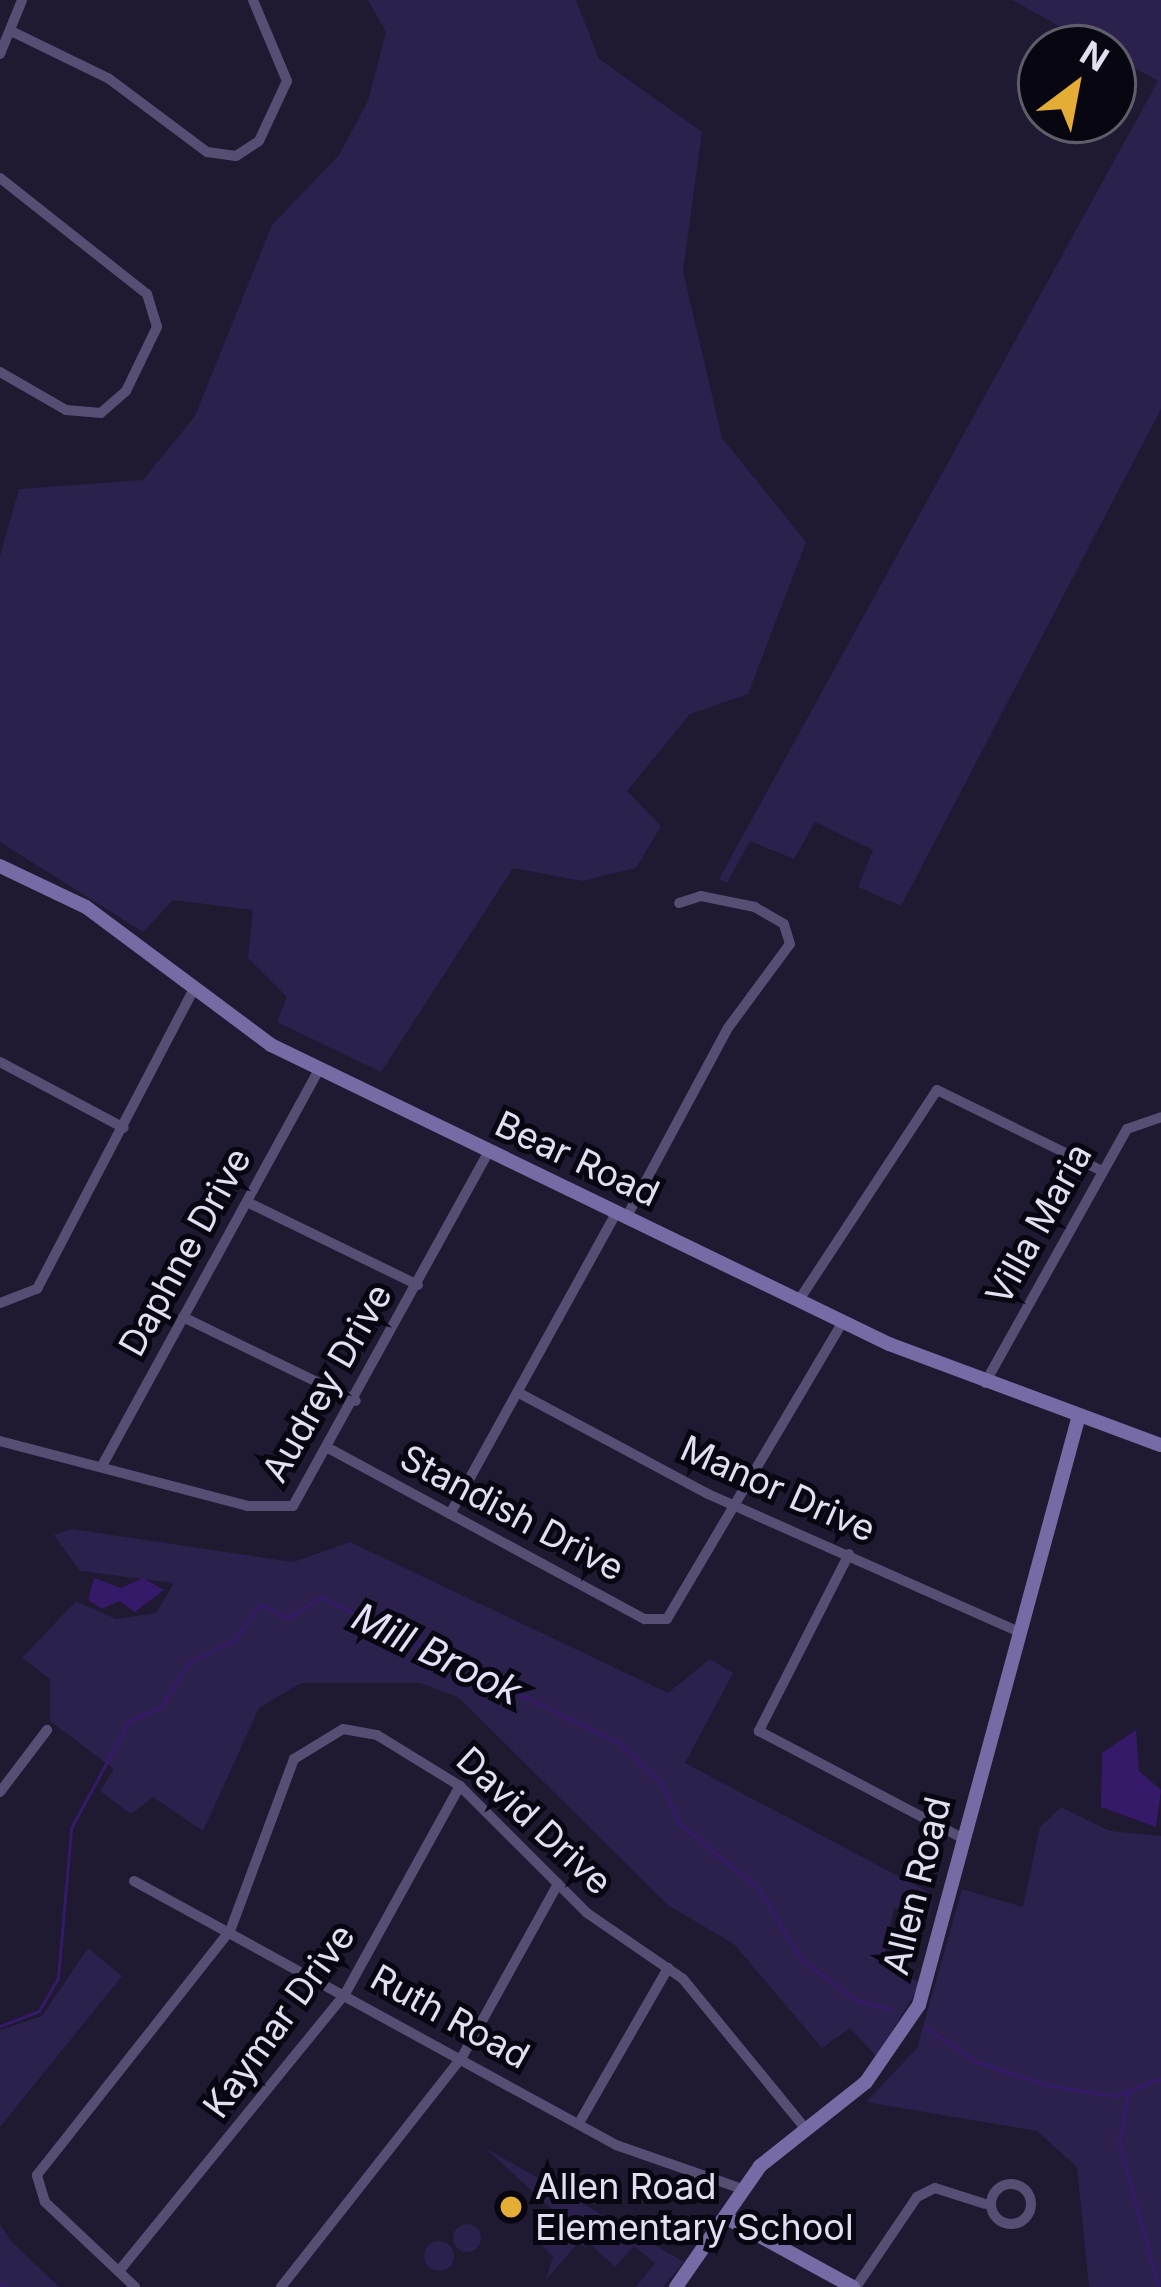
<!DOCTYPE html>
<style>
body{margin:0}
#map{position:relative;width:1161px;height:2287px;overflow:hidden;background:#1f1932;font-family:Inter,sans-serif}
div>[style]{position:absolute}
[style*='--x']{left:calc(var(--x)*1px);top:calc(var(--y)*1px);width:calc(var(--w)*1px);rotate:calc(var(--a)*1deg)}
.green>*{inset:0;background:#2c204d}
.round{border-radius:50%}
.water>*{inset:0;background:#341a69}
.stream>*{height:3px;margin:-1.5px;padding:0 1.5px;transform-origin:1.5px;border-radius:1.5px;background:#341a69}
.street>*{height:10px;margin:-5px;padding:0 5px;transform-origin:5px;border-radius:5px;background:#564f73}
.street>.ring{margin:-5px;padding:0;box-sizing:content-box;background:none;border:10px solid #564f73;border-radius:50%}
.secondary>*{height:14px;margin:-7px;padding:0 7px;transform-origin:7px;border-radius:7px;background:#766ba4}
.dots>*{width:33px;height:33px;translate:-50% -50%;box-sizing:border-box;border:6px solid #080611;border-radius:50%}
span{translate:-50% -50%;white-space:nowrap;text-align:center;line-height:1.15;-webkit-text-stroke:10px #080611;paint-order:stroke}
.street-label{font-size:36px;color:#e1dff0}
.poi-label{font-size:36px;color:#e1dff0}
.left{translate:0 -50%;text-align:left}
.water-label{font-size:39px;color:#e3e0f7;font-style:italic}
.north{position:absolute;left:1017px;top:24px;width:120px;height:120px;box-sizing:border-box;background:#080611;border:3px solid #5f5d6a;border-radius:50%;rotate:32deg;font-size:33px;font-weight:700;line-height:48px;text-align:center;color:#e1dff0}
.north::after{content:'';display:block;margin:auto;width:42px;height:54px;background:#e4ad35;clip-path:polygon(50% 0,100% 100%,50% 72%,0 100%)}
</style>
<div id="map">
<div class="green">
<i style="clip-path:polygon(368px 0,576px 0,599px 59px,702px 132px,683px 271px,722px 438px,806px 542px,748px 694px,690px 714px,627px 791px,661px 826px,636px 868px,582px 881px,513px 868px,381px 1072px,277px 1022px,287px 997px,248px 958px,253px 910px,173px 900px,143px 932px,0 842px,0 556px,19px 489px,143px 480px,195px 416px,272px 225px,339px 155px,368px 101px,386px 32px)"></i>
<i style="clip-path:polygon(1012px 0,1161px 0,1161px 409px,901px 906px,858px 887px,873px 850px,815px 822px,794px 859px,750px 841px,727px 883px,719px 879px,1158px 81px)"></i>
<i style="clip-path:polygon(72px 1529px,293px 1562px,350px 1542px,668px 1693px,710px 1659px,733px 1673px,685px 1763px,934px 1895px,928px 1918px,894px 1908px,883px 1960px,921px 1984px,876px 2056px,850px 2028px,822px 2048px,734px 1944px,669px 1906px,458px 1697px,420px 1683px,301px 1683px,259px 1708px,203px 1831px,153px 1797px,131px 1814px,100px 1791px,114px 1769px,50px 1721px,50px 1679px,22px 1658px,76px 1601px,116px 1619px,156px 1613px,174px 1583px,80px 1571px,54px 1535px)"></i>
<i style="clip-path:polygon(1061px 1807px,1110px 1831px,1161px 1836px,1161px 2287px,1089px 2287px,1077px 2167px,1037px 2131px,866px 2102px,917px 2048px,962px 1889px,1023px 1907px,1040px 1827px)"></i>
<i style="clip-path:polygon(88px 1948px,122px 1976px,0 2127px,0 2030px,42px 2016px)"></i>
<i style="clip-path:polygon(484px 2147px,684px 2262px,663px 2287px,636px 2287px,655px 2263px,634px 2246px,615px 2267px)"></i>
<i style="clip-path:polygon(556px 2219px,590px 2250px,578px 2243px,545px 2281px,553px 2257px,537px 2240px)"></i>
<i style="clip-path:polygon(0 2224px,11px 2241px,59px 2287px,0 2287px)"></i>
<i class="round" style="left:453px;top:2224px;width:28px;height:28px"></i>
<i class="round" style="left:424px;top:2241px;width:30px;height:30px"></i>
</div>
<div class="water">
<i style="clip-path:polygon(94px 1578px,121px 1588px,143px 1578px,164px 1590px,135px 1612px,119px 1601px,102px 1609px,88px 1600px)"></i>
<i style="clip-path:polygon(1136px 1730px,1139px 1771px,1161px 1790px,1156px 1827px,1101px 1807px,1102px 1753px)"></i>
</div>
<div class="stream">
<i style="--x:0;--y:2026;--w:42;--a:-21"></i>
<i style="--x:39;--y:2011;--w:38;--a:-60"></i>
<i style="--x:58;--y:1978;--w:151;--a:-85"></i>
<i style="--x:71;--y:1828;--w:122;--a:-61.5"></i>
<i style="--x:129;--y:1721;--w:34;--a:-23"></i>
<i style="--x:160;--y:1708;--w:54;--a:-57.8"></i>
<i style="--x:189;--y:1662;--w:50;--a:-26.1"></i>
<i style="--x:234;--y:1640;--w:44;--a:-54.2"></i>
<i style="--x:260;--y:1604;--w:31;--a:27"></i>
<i style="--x:288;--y:1618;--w:39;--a:-32"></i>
<i style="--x:321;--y:1597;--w:332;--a:26.1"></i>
<i style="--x:619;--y:1743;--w:58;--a:43.6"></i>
<i style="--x:661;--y:1783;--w:44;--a:65.8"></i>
<i style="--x:679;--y:1823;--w:105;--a:39.6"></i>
<i style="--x:760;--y:1890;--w:79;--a:59.5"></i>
<i style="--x:800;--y:1958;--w:69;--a:37.4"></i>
<i style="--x:855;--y:2000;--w:38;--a:14"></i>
<i style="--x:925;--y:2027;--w:63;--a:33.9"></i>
<i style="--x:977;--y:2062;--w:74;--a:18.2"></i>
<i style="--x:1047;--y:2085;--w:69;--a:9.2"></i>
<i style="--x:1115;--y:2096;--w:49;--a:-21.4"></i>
<i style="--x:1128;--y:2092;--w:52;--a:100"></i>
<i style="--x:1119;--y:2143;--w:149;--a:74.8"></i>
<i style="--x:0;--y:2283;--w:7;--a:34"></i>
</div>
<div class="street">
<i style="--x:11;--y:31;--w:108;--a:25.9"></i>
<i style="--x:108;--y:78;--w:124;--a:36.8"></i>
<i style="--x:207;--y:152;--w:29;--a:8"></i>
<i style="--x:236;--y:156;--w:27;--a:-33"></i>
<i style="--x:259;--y:141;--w:66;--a:-65"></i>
<i style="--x:287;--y:81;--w:88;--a:-112.8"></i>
<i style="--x:0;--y:54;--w:58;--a:-67.8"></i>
<i style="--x:0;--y:178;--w:187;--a:38.3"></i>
<i style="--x:147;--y:294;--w:34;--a:73"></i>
<i style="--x:157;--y:327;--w:71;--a:115.8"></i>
<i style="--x:126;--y:391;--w:33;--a:139"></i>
<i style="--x:101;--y:413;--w:35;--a:-175"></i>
<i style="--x:66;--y:410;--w:76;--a:-150.1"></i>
<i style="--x:0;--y:1062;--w:140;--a:28"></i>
<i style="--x:247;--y:1202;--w:190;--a:25.9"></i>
<i style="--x:627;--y:1216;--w:213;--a:-61.8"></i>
<i style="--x:728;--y:1028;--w:104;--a:-53.6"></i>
<i style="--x:790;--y:944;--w:21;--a:-107"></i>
<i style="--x:784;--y:924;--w:34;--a:-150"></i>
<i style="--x:755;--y:907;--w:55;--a:-168.5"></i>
<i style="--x:701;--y:896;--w:23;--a:162"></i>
<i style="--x:799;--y:1300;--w:251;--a:-56.7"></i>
<i style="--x:937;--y:1090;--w:184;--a:26.1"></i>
<i style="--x:0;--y:1303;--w:40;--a:-21"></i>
<i style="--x:37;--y:1289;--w:335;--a:-62.4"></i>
<i style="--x:183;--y:1317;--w:192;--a:25.9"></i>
<i style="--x:985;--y:1383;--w:291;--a:-60.8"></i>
<i style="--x:1127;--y:1129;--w:36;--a:-19"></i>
<i style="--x:519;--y:1393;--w:214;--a:28.1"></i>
<i style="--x:708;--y:1494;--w:338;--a:23.9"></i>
<i style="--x:0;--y:1441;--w:255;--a:14.7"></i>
<i style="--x:247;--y:1506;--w:46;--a:0"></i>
<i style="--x:293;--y:1506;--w:406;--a:-61.1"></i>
<i style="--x:330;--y:1449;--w:358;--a:28.4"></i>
<i style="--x:645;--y:1619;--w:22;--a:0"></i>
<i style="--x:667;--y:1619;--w:346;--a:-59.4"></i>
<i style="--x:103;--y:1464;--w:450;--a:-61.3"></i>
<i style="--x:450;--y:1514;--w:345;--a:-61.1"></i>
<i style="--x:849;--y:1554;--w:199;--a:117"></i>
<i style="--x:759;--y:1731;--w:225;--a:27.8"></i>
<i style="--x:0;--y:1792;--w:78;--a:-52.8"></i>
<i style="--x:134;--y:1881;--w:550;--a:28.71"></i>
<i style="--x:616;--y:2145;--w:133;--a:19.2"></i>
<i style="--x:579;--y:2123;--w:179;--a:-60.1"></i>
<i class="ring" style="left:991px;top:2184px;width:30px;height:30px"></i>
<i style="--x:119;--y:2271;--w:357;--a:-50.8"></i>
<i style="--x:345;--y:1994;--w:238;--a:-61.1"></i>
<i style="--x:135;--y:2287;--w:124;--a:-136.6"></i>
<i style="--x:45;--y:2202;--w:28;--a:-107"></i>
<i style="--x:37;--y:2175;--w:311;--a:-51.7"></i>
<i style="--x:230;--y:1931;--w:184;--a:-69.6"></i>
<i style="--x:294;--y:1759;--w:57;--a:-31.5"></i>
<i style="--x:343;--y:1729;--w:35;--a:10"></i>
<i style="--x:377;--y:1735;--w:97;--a:31.6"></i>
<i style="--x:460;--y:1786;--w:180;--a:45"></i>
<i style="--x:587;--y:1913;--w:116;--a:34.5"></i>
<i style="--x:683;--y:1979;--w:193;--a:50.7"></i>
<i style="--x:281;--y:2287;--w:293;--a:-51.8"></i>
<i style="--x:462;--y:2057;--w:198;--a:-61"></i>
<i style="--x:856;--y:2287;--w:109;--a:-55.9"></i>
<i style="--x:917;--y:2197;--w:20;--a:-27"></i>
<i style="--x:935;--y:2188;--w:52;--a:17.7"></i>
</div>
<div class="secondary">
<i style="--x:0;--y:866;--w:95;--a:25.5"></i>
<i style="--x:86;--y:907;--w:231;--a:36.7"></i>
<i style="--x:271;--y:1045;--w:687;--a:25.82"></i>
<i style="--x:889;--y:1344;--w:290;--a:20.4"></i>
<i style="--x:725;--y:2217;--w:146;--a:28.7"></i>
<i style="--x:676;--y:2287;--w:147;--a:-55.2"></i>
<i style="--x:760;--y:2166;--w:135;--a:-38.4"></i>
<i style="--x:866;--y:2082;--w:93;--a:-55.5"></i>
<i style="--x:919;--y:2005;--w:607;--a:-74.82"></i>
</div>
<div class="dots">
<i style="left:511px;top:2207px;background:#e4ad35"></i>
</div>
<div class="street-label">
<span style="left:577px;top:1159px;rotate:25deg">Bear Road</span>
<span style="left:1039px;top:1224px;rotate:-61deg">Villa Maria</span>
<span style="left:185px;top:1252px;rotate:-61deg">Daphne Drive</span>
<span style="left:327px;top:1383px;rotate:-60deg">Audrey Drive</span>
<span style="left:778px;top:1489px;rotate:24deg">Manor Drive</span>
<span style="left:512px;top:1513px;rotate:28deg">Standish Drive</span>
<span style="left:534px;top:1821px;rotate:43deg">David Drive</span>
<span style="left:917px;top:1886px;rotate:-76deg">Allen Road</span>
<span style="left:450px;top:2017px;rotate:29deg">Ruth Road</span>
<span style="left:279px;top:2021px;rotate:-54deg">Kaymar Drive</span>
</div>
<div class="poi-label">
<span class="left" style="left:535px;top:2207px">Allen Road<br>Elementary School</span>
</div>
<div class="water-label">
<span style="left:437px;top:1654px;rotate:26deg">Mill Brook</span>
</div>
<div class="north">N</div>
</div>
